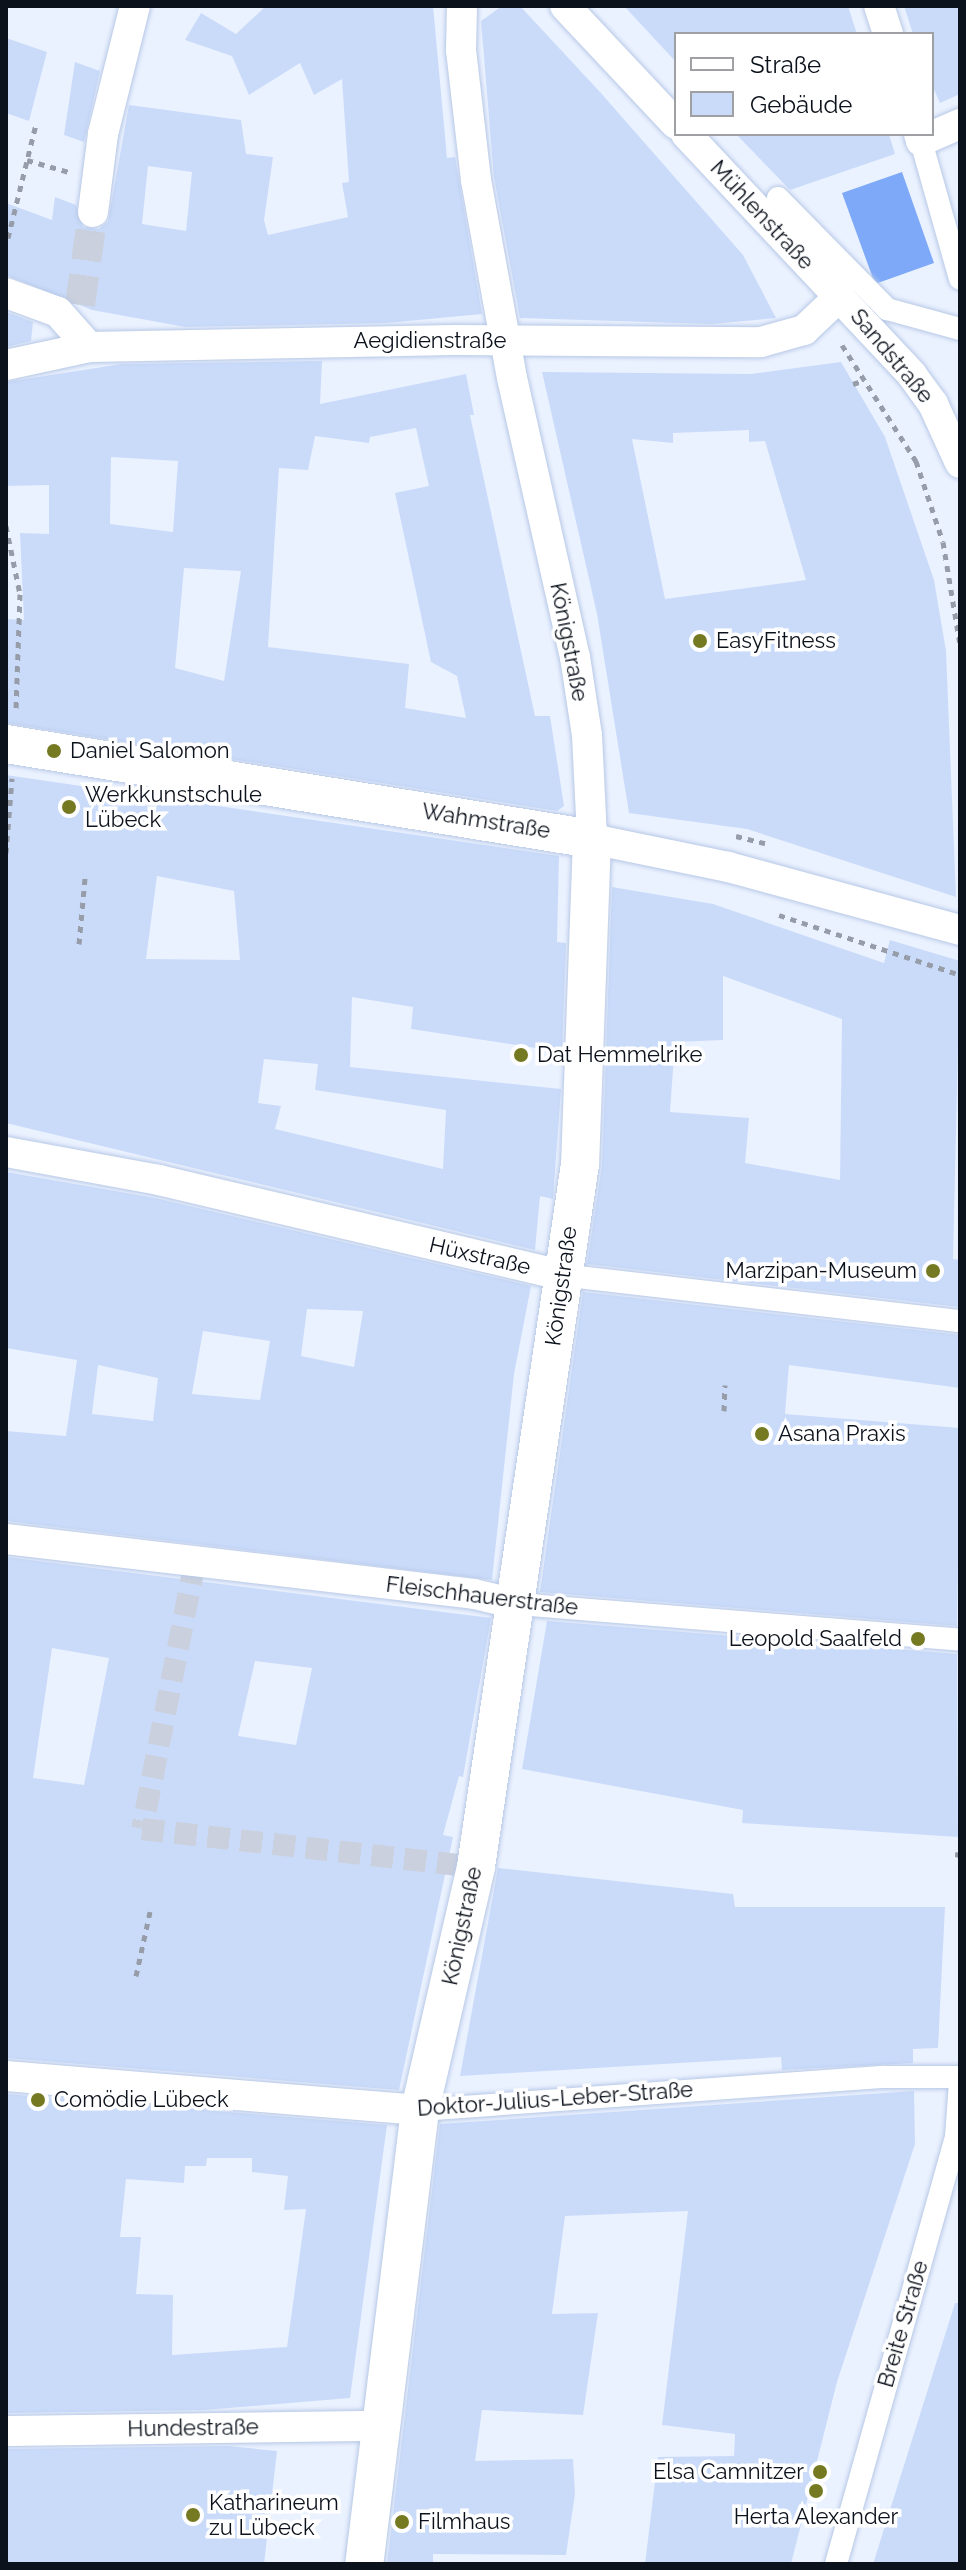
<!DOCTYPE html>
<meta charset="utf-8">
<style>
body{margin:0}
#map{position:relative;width:966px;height:2570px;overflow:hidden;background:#ebf2ff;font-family:Raleway,sans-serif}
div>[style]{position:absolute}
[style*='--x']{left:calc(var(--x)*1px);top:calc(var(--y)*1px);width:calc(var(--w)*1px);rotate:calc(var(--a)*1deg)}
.water>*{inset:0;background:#7ea9f8}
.building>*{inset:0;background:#cadbfa}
.pedestrian-tunnel>*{height:22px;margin-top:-11px;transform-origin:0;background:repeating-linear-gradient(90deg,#cad0dd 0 22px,transparent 0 33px)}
.minor-tunnel>*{height:30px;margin-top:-15px;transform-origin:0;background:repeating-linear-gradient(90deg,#cad0dd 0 30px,transparent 0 45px)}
.path>*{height:5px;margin-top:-2.5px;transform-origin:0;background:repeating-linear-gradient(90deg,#969da8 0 6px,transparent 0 12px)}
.roads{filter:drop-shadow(0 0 2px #b7c8e6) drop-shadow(0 0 2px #b7c8e6)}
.pedestrian>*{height:22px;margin:-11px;padding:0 11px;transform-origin:11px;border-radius:11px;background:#fff}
.minor>*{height:30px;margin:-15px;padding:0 15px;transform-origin:15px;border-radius:15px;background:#fff}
.tertiary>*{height:38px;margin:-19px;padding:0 19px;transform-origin:19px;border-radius:19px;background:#fff}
.dots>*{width:22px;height:22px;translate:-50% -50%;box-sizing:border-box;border:4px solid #fff;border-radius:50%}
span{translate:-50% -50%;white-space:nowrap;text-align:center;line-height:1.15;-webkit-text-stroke:7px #fff;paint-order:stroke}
.street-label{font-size:22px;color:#0c121c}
.poi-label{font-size:22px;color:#0c121c}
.left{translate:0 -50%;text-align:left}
.right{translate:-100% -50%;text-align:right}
.frame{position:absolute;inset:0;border:8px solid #0c121c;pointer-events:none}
.legend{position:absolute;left:674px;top:32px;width:260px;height:104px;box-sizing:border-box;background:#fff;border:2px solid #9ea0a4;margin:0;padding:10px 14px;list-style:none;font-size:24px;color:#0c121c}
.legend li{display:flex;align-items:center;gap:16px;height:40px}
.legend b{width:40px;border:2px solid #9ea0a4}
</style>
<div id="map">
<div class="water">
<i style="clip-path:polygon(902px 172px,934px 263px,875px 284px,842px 193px)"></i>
</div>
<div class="building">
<i style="clip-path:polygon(evenodd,266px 6px,433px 6px,447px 158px,455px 157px,482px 314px,386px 323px,185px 327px,92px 310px,6px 275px,6px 203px,52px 220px,55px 197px,76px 205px,83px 227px,99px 229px,108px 222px,129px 105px,241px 120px,246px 154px,273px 157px,264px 220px,268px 235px,348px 217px,342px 183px,349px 182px,342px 79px,314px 95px,300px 63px,249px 95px,232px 56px,185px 40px,201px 13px,236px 34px,266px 6px,148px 166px,192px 172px,186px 231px,142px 224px,148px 166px)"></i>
<i style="clip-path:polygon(502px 6px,520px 6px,600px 92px,743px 255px,776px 318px,712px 324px,520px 318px,494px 177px,481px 21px)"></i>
<i style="clip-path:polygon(624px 6px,848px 6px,857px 34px,676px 34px,676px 62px)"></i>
<i style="clip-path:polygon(904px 6px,960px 6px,960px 94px,940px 103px,932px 85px,932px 34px,913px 34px)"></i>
<i style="clip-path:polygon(6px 38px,47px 52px,29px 121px,6px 113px)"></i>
<i style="clip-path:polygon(75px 62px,100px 71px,84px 142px,64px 135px)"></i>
<i style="clip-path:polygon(736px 134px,889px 134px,895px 154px,790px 190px)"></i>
<i style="clip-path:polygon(6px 312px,33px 322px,31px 341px,6px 347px)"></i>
<i style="clip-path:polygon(evenodd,322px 361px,320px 404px,466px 374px,474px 415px,470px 415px,535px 716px,550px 716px,564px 806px,557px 811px,6px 723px,6px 619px,24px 620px,20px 533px,49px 534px,49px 485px,6px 486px,6px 382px,122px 364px,322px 361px,416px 428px,429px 486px,395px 493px,431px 662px,457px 676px,466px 718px,405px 708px,409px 664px,268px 647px,279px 468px,308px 470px,315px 436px,369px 443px,370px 437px,416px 428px,322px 361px,111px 457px,178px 461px,173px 532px,110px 524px,111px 457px,322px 361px,184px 568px,241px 571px,224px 681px,175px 668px,184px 568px)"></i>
<i style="clip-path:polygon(evenodd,841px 362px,885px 437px,934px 580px,946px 651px,956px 897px,747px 829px,629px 813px,597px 614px,542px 372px,750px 374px,841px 362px,749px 430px,749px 442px,765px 441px,806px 580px,665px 599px,632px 439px,673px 443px,673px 433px,749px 430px)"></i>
<i style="clip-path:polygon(evenodd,6px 775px,559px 856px,557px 942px,566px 943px,562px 1052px,411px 1029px,413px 1007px,352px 997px,350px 1067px,561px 1089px,553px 1199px,540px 1196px,535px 1250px,6px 1123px,6px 775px,157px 876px,234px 891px,240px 960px,146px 959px,157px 876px,6px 775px,264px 1059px,318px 1064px,315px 1090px,446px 1110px,443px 1169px,275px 1129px,281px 1106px,258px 1103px,264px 1059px)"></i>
<i style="clip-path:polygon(evenodd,612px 887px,713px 904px,884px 963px,890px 940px,960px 961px,953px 1259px,960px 1260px,960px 1307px,587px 1264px,602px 1165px,612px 887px,723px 976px,842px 1019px,840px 1180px,745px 1163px,749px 1118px,670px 1112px,675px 1042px,723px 1040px,723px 976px)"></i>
<i style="clip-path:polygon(evenodd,6px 1172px,155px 1198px,531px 1286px,514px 1374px,492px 1580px,6px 1521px,6px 1431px,66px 1436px,77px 1360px,6px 1348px,6px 1172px,307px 1309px,363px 1311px,354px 1367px,301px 1356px,307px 1309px,6px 1172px,203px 1331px,270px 1341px,260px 1400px,192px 1394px,203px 1331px,6px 1172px,98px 1365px,158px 1378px,153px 1421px,92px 1414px,98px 1365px)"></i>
<i style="clip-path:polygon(583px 1292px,960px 1335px,960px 1388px,789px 1365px,785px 1414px,960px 1428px,957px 1626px,540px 1592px)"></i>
<i style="clip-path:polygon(evenodd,6px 1557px,491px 1618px,463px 1777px,459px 1776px,443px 1835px,453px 1837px,399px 2090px,6px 2058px,6px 1557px,52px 1648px,109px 1658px,84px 1785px,33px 1778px,52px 1648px,6px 1557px,255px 1661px,312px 1668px,296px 1745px,238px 1736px,255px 1661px)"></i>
<i style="clip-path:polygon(547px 1621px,957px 1654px,958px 1837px,742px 1823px,743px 1810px,522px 1769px)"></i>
<i style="clip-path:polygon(498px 1868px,733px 1894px,735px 1907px,945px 1907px,938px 2048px,913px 2049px,913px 2063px,782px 2070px,781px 2057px,460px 2076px)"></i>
<i style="clip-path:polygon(914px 2091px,915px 2144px,837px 2382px,791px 2564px,645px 2564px,658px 2457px,734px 2456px,735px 2434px,662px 2425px,688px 2211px,565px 2216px,552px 2314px,598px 2313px,583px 2415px,482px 2410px,475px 2461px,573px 2459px,575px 2494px,566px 2555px,433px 2554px,433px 2564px,387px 2564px,440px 2124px)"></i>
<i style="clip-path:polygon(evenodd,6px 2094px,387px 2125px,350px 2398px,204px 2410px,6px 2413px,6px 2094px,207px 2158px,252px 2158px,252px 2172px,288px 2176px,284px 2210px,306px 2209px,287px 2347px,172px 2355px,173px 2295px,136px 2294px,141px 2237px,120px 2237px,126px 2179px,184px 2183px,185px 2166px,206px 2166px,207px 2158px)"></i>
<i style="clip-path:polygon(955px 2303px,960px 2303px,960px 2564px,873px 2564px)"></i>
<i style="clip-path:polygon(228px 2446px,277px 2451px,264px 2564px,6px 2564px,6px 2449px)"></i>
</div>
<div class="pedestrian-tunnel">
<i style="--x:195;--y:1562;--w:272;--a:101.2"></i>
<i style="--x:142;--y:1829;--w:336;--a:6.5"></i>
</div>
<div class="minor-tunnel">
<i style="--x:80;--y:305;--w:94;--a:-82"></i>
</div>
<div class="path">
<i style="--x:27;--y:160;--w:44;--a:15.9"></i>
<i style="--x:8;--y:238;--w:117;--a:-76.2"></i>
<i style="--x:842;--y:345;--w:138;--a:57.5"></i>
<i style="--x:916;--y:461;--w:85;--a:71.6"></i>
<i style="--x:943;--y:542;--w:104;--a:80.6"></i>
<i style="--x:853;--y:384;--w:9;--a:-18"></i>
<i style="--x:6;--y:526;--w:69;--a:78.4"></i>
<i style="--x:20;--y:594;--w:116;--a:92"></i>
<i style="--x:736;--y:836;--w:30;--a:14"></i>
<i style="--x:6;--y:853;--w:75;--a:-85.4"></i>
<i style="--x:779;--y:915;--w:191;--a:18.3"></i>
<i style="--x:79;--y:944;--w:66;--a:-84.8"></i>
<i style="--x:724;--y:1411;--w:26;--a:-88"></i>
<i style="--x:955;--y:1854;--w:5;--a:11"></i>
<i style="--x:136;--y:1976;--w:66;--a:-77.7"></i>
</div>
<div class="roads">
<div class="pedestrian">
<i style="--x:921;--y:141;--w:143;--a:74.2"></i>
<i style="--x:778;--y:198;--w:156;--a:45.5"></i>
<i style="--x:887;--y:309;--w:76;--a:15.3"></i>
<i style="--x:561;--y:1275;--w:402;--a:6.6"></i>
<i style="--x:517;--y:1604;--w:444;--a:4.6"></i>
<i style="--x:420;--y:2110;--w:466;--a:-4.1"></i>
<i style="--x:885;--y:2077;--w:75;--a:0"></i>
<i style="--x:836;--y:2564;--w:444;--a:-74.3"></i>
<i style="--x:956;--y:2137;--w:54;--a:-85.8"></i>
</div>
<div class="minor">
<i style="--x:462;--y:6;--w:44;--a:91.3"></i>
<i style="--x:461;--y:50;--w:131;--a:83.4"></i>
<i style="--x:476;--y:180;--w:201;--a:79.7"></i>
<i style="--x:512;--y:378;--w:286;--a:77.3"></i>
<i style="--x:575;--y:657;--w:79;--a:81.3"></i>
<i style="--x:587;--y:735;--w:104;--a:87.2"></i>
<i style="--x:592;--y:839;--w:139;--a:11.6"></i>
<i style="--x:728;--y:867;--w:240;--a:15.2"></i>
<i style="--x:565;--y:6;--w:162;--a:46.8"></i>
<i style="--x:879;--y:6;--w:29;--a:72"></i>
<i style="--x:686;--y:134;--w:330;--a:46.8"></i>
<i style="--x:912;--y:375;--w:36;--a:54"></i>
<i style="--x:933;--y:404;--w:65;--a:65.4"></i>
<i style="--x:919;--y:134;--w:7;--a:74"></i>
<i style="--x:921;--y:141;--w:43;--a:-23.6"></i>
<i style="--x:93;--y:212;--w:79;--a:-82.7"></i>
<i style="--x:103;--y:134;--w:132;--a:-76"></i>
<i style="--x:6;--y:293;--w:55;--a:20.1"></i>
<i style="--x:58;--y:312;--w:47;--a:48.5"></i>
<i style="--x:6;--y:365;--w:85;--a:-12.2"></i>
<i style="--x:89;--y:347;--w:366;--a:-1.1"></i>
<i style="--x:455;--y:340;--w:306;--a:0.4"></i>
<i style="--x:761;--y:342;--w:45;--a:-15.6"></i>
<i style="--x:804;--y:330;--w:50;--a:-43.4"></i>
<i style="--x:6;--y:1152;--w:156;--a:10.4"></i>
<i style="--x:159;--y:1180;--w:413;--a:13.3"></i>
<i style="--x:6;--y:1539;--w:471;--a:6.7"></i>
<i style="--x:474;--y:1594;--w:44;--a:13.1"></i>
<i style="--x:6;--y:2076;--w:415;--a:4.7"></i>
<i style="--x:6;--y:2431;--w:374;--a:-0.8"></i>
</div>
<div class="tertiary">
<i style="--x:6;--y:744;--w:594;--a:9.21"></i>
<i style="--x:592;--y:839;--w:325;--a:92.1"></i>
<i style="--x:580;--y:1164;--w:711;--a:98.42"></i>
<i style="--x:476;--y:1867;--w:249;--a:103"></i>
<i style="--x:420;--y:2110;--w:457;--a:97"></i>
</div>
</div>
<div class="dots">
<i style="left:700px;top:641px;background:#757921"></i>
<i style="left:54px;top:751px;background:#757921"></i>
<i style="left:69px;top:807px;background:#757921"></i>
<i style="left:521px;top:1055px;background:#757921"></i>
<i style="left:933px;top:1271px;background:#757921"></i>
<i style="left:762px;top:1434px;background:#757921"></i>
<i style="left:918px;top:1639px;background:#757921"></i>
<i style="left:38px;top:2100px;background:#757921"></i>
<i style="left:820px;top:2472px;background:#757921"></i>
<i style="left:816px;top:2491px;background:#757921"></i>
<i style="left:193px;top:2515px;background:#757921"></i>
<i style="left:402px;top:2522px;background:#757921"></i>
</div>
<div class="street-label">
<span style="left:762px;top:215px;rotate:47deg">Mühlenstraße</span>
<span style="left:430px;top:341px">Aegidienstraße</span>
<span style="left:892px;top:356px;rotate:50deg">Sandstraße</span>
<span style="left:569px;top:642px;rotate:79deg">Königstraße</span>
<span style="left:486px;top:821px;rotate:9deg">Wahmstraße</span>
<span style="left:480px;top:1256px;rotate:13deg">Hüxstraße</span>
<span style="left:561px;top:1286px;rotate:-82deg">Königstraße</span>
<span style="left:482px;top:1596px;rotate:7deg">Fleischhauerstraße</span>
<span style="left:462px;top:1926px;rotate:-78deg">Königstraße</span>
<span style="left:555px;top:2099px;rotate:-4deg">Doktor-Julius-Leber-Straße</span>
<span style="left:903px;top:2324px;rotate:-74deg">Breite Straße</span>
<span style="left:193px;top:2428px;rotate:-1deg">Hundestraße</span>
</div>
<div class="poi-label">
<span class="left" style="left:716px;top:641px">EasyFitness</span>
<span class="left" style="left:70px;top:751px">Daniel Salomon</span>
<span class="left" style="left:85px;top:807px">Werkkunstschule<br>Lübeck</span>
<span class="left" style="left:537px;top:1055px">Dat Hemmelrike</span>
<span class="right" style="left:917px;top:1271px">Marzipan-Museum</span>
<span class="left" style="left:778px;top:1434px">Asana Praxis</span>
<span class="right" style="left:902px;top:1639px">Leopold Saalfeld</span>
<span class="left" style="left:54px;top:2100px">Comödie Lübeck</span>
<span class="right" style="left:804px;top:2472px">Elsa Camnitzer</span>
<span class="left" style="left:209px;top:2515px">Katharineum<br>zu Lübeck</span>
<span style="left:816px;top:2517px">Herta Alexander</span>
<span class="left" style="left:418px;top:2522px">Filmhaus</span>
</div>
<div class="frame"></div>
<ul class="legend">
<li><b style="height:10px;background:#fff"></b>Straße</li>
<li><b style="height:22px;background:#cadbfa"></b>Gebäude</li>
</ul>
</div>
